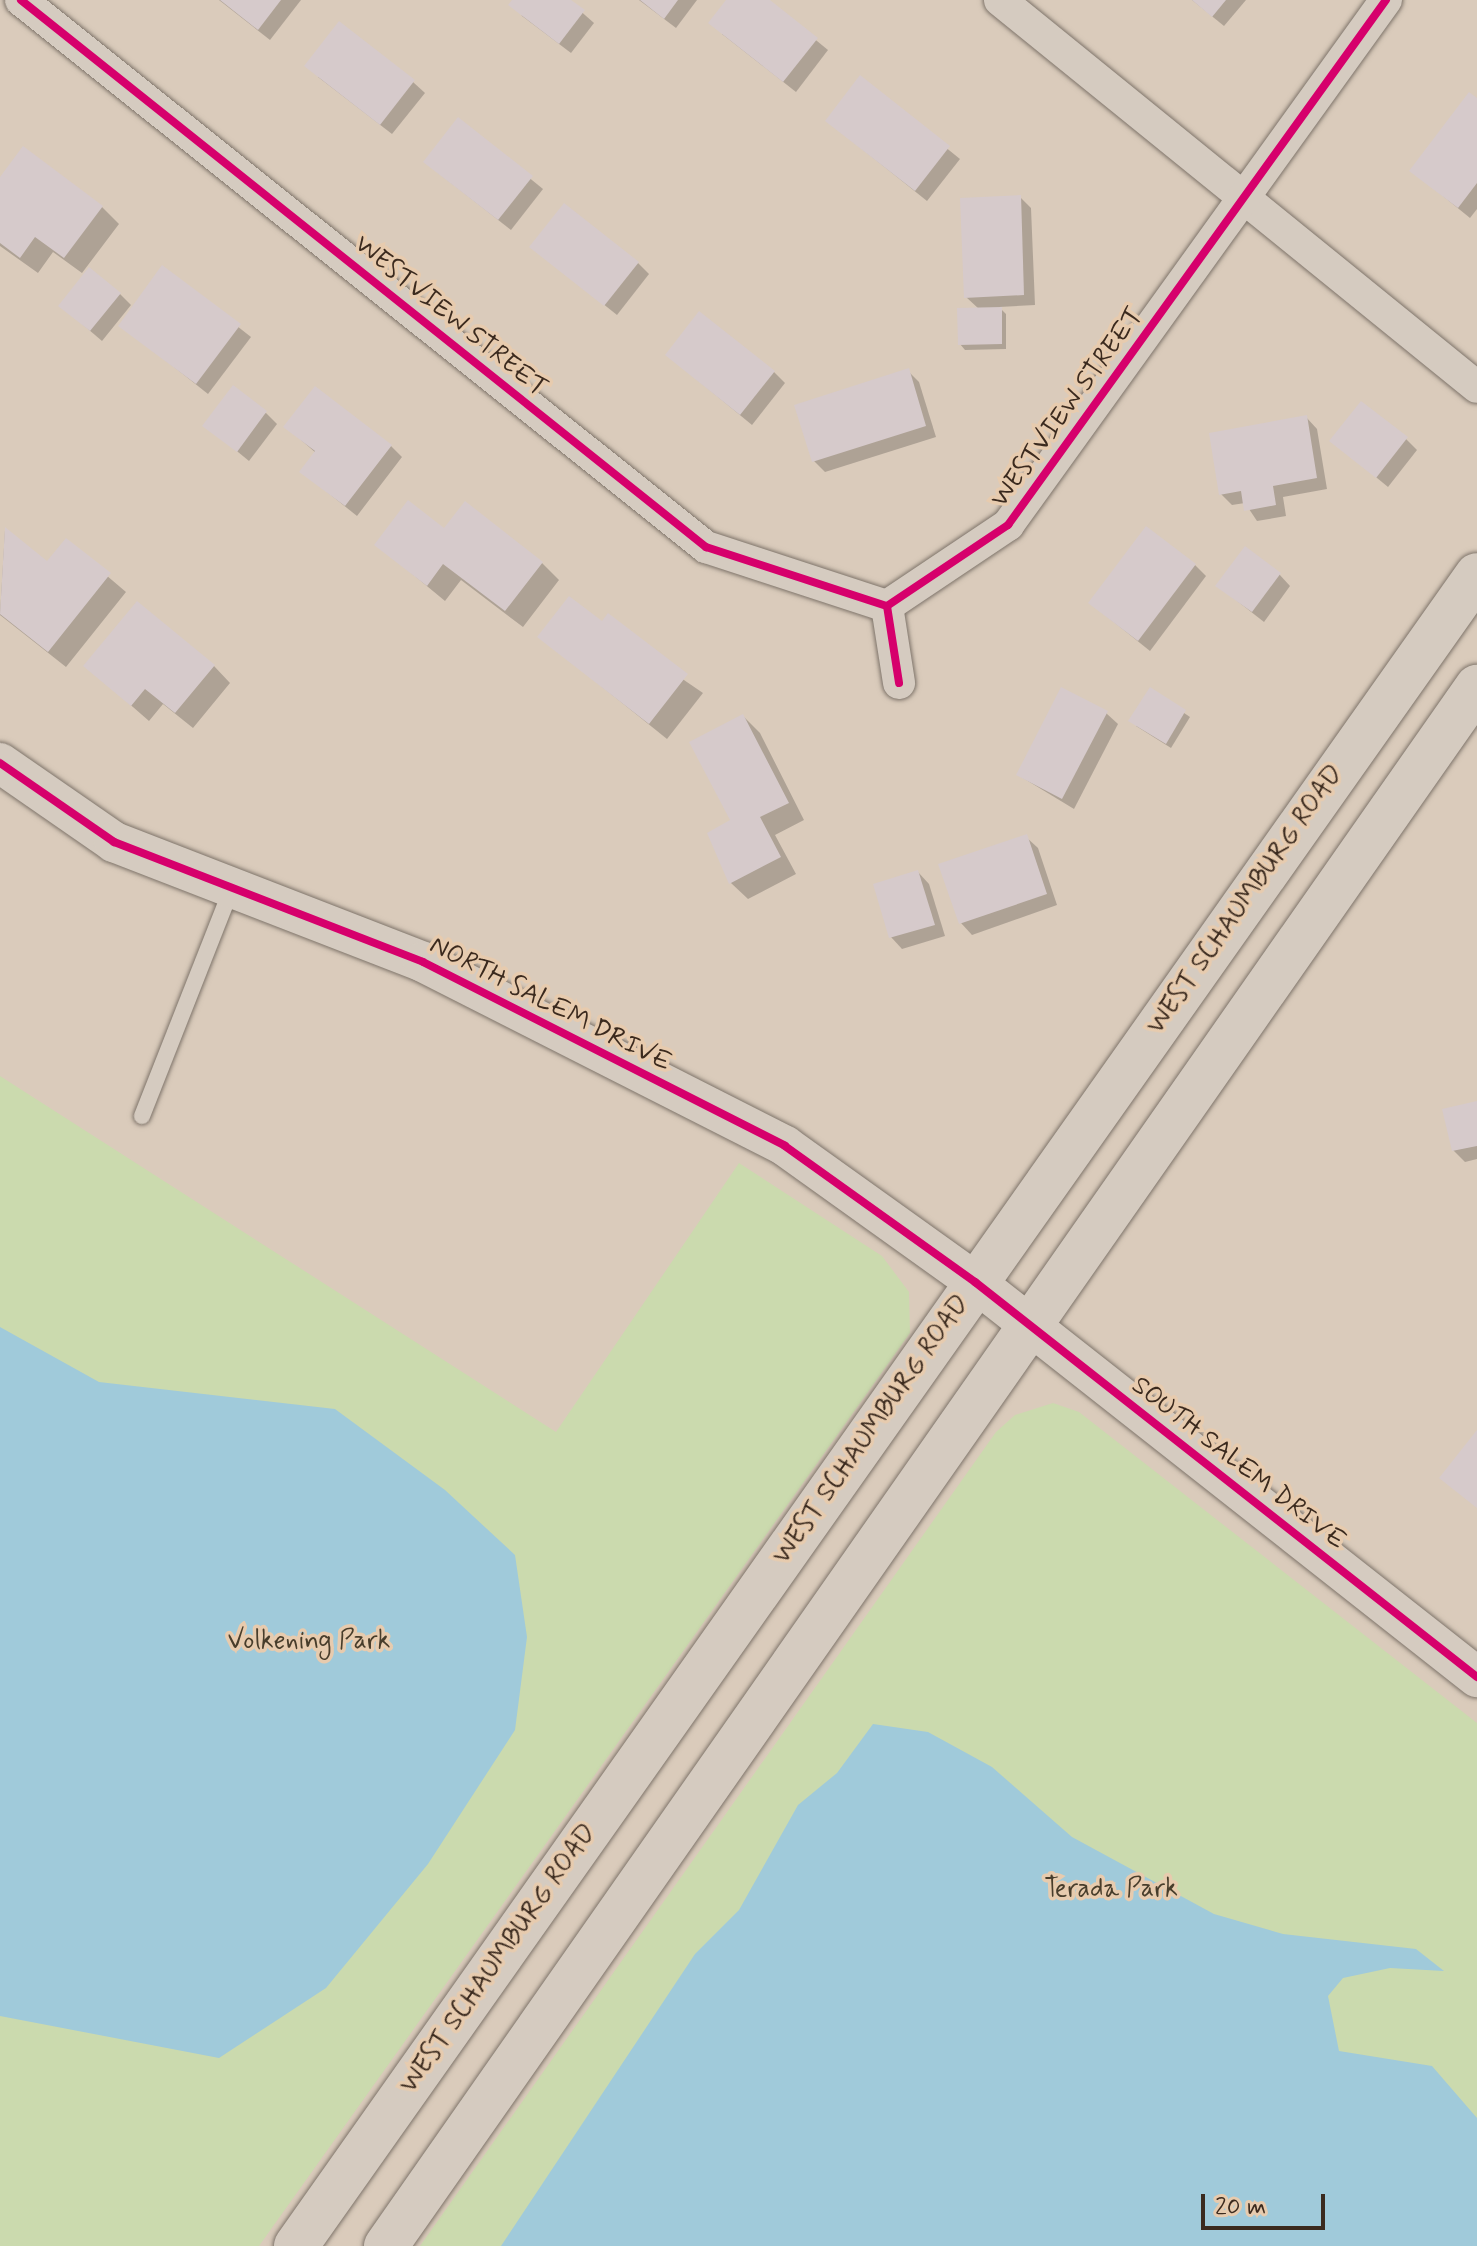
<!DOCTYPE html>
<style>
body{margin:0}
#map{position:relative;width:1477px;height:2246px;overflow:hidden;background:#dacbbb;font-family:Mynerve,sans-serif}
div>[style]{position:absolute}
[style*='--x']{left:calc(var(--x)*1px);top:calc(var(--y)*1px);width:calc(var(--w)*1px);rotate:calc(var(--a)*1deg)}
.green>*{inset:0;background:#cbdaae}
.water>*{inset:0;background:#a0cada}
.shadow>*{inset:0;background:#0003}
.building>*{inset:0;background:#d6cacb}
.roads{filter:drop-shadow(0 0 2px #7e746a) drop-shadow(0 0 2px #7e746a)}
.service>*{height:16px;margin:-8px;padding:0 8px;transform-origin:8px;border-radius:8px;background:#d5cbc0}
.minor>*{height:32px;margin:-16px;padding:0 16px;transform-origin:16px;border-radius:16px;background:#d5cbc0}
.tertiary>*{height:40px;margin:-20px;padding:0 20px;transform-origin:20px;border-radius:20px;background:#d5cbc0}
.secondary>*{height:44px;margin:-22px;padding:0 22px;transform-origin:22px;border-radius:22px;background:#d5cbc0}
.cycleway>*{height:8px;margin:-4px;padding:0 4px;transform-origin:4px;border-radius:4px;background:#d6006c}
span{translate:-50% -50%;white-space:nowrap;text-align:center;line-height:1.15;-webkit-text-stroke:7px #e7cbae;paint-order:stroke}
.street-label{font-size:26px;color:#3b2a1e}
.park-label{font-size:26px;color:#483d2b}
.scale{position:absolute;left:1201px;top:2194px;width:124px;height:36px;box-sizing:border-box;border:4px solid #3b2a1e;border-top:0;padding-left:10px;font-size:24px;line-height:28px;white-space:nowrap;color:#3b2a1e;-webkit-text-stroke:6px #e7cbae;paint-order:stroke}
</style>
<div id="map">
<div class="green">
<i style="clip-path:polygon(0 1076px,556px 1432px,739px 1163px,882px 1256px,909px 1292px,910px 1333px,259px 2246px,0 2246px)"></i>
<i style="clip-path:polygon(1053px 1403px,1079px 1412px,1477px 1723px,1477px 2246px,420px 2246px,996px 1432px,1015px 1415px)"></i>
</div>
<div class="water">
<i style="clip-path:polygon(0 1327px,99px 1382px,335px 1409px,445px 1490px,515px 1555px,527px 1637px,515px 1730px,428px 1864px,326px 1988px,219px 2058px,0 2016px)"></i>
<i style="clip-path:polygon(873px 1724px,928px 1732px,992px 1767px,1072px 1837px,1214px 1914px,1283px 1934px,1416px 1949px,1444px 1971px,1390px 1968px,1343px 1978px,1328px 1996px,1339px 2051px,1432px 2066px,1477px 2118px,1477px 2246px,501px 2246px,695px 1954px,739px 1910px,798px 1805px,837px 1773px)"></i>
</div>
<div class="shadow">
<i style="clip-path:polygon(219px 0,301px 0,270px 40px)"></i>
<i style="clip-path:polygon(514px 0,568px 0,594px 23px,571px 53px,522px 16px)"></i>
<i style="clip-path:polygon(639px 0,697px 0,676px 28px)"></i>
<i style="clip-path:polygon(729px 0,767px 0,828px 50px,796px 92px,722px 34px)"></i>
<i style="clip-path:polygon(1192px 0,1246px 0,1224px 26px)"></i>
<i style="clip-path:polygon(318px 77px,413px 82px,425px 93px,392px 134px)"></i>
<i style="clip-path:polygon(860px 78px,960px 159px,927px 201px,827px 121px)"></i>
<i style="clip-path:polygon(1477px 100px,1477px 209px,1470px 218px,1412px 171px)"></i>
<i style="clip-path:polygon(458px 120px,543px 189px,511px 230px,437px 172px)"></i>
<i style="clip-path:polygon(0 180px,102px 207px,119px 224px,82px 273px,53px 252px,38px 273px,0 246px)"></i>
<i style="clip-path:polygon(1020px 197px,1031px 208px,1035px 305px,999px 307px,1006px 314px,1006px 349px,965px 350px,960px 344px,979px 309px,966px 297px)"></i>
<i style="clip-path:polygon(532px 247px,638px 263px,649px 274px,617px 315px)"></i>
<i style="clip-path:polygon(163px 268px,251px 337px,208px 394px,121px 325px)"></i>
<i style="clip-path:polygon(120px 294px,131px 305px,102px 341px,61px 306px)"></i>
<i style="clip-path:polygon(667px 355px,774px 372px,785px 383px,752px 425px)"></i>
<i style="clip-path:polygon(908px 371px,919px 382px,936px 437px,825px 472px,814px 461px)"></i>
<i style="clip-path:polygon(266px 413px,277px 424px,249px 461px,205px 425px)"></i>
<i style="clip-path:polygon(1306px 417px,1317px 429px,1327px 489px,1283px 497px,1286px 516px,1257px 521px,1245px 503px,1232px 505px,1221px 494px)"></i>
<i style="clip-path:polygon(286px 427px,391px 446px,402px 457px,357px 516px,302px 472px,316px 453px)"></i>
<i style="clip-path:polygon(1406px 439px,1417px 450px,1388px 487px,1332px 441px)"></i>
<i style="clip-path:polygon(5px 530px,48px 564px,66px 541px,126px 592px,66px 667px,0 615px)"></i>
<i style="clip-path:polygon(444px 531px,542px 563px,559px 580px,523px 627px,461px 580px,445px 601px,376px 544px)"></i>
<i style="clip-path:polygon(1195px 565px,1206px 576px,1150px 651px,1090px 603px)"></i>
<i style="clip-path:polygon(1279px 574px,1290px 586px,1264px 622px,1218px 586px)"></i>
<i style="clip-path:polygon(602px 624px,703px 693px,667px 739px,540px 637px)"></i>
<i style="clip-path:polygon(86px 666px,214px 666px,230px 683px,193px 728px,163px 704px,149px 721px)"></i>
<i style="clip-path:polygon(1150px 690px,1190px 717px,1171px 748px,1136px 726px)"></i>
<i style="clip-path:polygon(1106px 713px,1118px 724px,1074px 809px,1018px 775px)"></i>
<i style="clip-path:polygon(743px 716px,760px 733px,804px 820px,775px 835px,796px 874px,748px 899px,731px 883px)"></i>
<i style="clip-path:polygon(1026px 837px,1038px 848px,1057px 905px,972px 935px,961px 923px,941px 866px)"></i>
<i style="clip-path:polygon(918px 872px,929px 884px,945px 936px,902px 949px,891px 937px)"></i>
<i style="clip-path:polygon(1477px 1103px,1477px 1159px,1465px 1162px,1453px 1150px)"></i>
</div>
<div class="building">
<i style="clip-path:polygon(220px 0,281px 0,258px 30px)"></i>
<i style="clip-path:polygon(512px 0,571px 0,585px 10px,559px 44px,508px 5px)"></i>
<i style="clip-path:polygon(640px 0,678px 0,664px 19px)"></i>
<i style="clip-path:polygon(726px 0,770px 0,818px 38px,783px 82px,708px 23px)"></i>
<i style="clip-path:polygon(1192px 0,1226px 0,1212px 17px)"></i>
<i style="clip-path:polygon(339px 21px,415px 80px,380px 125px,304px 66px)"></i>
<i style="clip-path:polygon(860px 75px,950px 146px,915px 191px,825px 121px)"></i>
<i style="clip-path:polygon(1469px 92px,1477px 98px,1477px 183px,1458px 208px,1409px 171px)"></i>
<i style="clip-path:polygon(458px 117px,533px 176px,498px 220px,423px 162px)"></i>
<i style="clip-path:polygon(23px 146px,103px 206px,64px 258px,35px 237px,20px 258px,0 243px,0 177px)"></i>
<i style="clip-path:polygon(1021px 195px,1024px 295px,964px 298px,960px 198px)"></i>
<i style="clip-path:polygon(564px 203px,639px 262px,604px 306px,529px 247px)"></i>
<i style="clip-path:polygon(162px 265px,241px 324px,196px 384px,118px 326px)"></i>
<i style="clip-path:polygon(89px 267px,121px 293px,90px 331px,58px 306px)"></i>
<i style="clip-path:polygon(1002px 307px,1002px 344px,958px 345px,957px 308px)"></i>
<i style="clip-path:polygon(699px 311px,775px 371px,740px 415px,665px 355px)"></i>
<i style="clip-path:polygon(909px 368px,926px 426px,812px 462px,794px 405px)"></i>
<i style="clip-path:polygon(233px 385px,267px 411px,237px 452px,202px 426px)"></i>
<i style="clip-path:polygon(315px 386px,392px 445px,345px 506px,299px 472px,315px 451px,283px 427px)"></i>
<i style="clip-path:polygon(1361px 401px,1408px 437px,1376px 478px,1329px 441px)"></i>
<i style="clip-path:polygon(1307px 415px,1317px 478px,1273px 486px,1276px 505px,1244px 511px,1241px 491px,1219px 495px,1209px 433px)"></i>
<i style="clip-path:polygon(408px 500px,444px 528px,465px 501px,543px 562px,505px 611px,443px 564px,427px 586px,374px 545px)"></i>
<i style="clip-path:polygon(1146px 526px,1196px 564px,1138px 641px,1088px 603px)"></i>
<i style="clip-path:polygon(5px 527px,47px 561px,66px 538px,111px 573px,48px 652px,0 614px)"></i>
<i style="clip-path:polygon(1245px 546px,1281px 573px,1252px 612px,1215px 586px)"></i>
<i style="clip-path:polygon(569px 596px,602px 621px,608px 613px,688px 674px,649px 724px,537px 637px)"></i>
<i style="clip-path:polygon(137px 601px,215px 665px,175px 713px,145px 689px,131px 706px,83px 666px)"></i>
<i style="clip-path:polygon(1061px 687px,1108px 711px,1062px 799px,1016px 775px)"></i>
<i style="clip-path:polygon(1150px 687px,1186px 710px,1166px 744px,1128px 721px)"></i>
<i style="clip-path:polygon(743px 714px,789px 803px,760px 817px,781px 857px,729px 884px,707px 833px,730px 820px,689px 742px)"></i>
<i style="clip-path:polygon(1027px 834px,1047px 894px,959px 924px,938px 864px)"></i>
<i style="clip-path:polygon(918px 870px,935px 925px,889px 938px,873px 884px)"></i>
<i style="clip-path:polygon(1477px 1101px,1477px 1146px,1452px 1151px,1442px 1109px)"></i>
<i style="clip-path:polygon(1477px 1430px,1477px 1508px,1439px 1478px)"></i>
</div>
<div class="roads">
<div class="service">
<i style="--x:142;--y:1116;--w:245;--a:-68.5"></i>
</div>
<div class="minor">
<i style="--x:21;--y:0;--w:877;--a:38.61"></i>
<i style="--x:706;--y:547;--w:190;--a:18.1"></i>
<i style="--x:887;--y:606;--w:78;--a:81.1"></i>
<i style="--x:1000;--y:0;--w:614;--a:39.05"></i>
<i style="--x:887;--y:606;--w:146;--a:-33.8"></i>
<i style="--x:1008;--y:525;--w:647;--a:-54.25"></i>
</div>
<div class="tertiary">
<i style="--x:0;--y:763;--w:139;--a:34.7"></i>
<i style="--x:114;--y:842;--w:331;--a:21.2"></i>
<i style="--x:423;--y:962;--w:406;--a:26.9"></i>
<i style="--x:785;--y:1146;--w:234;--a:35.6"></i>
<i style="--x:975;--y:1282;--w:639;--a:38.2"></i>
</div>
<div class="secondary">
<i style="--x:296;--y:2246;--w:2046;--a:-54.75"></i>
<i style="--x:386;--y:2246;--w:1903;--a:-55.02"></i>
</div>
</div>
<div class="cycleway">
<i style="--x:21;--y:0;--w:877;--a:38.61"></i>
<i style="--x:706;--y:547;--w:190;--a:18.1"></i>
<i style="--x:887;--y:606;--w:78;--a:81.1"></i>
<i style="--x:887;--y:606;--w:146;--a:-33.8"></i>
<i style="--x:1008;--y:525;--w:647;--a:-54.25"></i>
<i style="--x:0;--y:763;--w:139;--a:34.7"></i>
<i style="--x:114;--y:842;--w:331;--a:21.2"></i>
<i style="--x:423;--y:962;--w:406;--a:26.9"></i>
<i style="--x:785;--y:1146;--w:234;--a:35.6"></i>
<i style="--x:975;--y:1282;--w:639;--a:38.2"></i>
</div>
<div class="street-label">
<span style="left:450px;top:317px;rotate:39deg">WESTVIEW STREET</span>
<span style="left:1068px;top:408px;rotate:-54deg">WESTVIEW STREET</span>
<span style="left:1246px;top:900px;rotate:-55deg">WEST SCHAUMBURG ROAD</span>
<span style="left:550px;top:1005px;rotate:27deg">NORTH SALEM DRIVE</span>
<span style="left:872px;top:1430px;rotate:-55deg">WEST SCHAUMBURG ROAD</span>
<span style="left:1238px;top:1464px;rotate:38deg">SOUTH SALEM DRIVE</span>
<span style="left:499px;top:1959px;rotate:-55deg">WEST SCHAUMBURG ROAD</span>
</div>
<div class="park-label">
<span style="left:309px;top:1642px">Volkening Park</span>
<span style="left:1111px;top:1890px">Terada Park</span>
</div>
<div class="scale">20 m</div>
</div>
